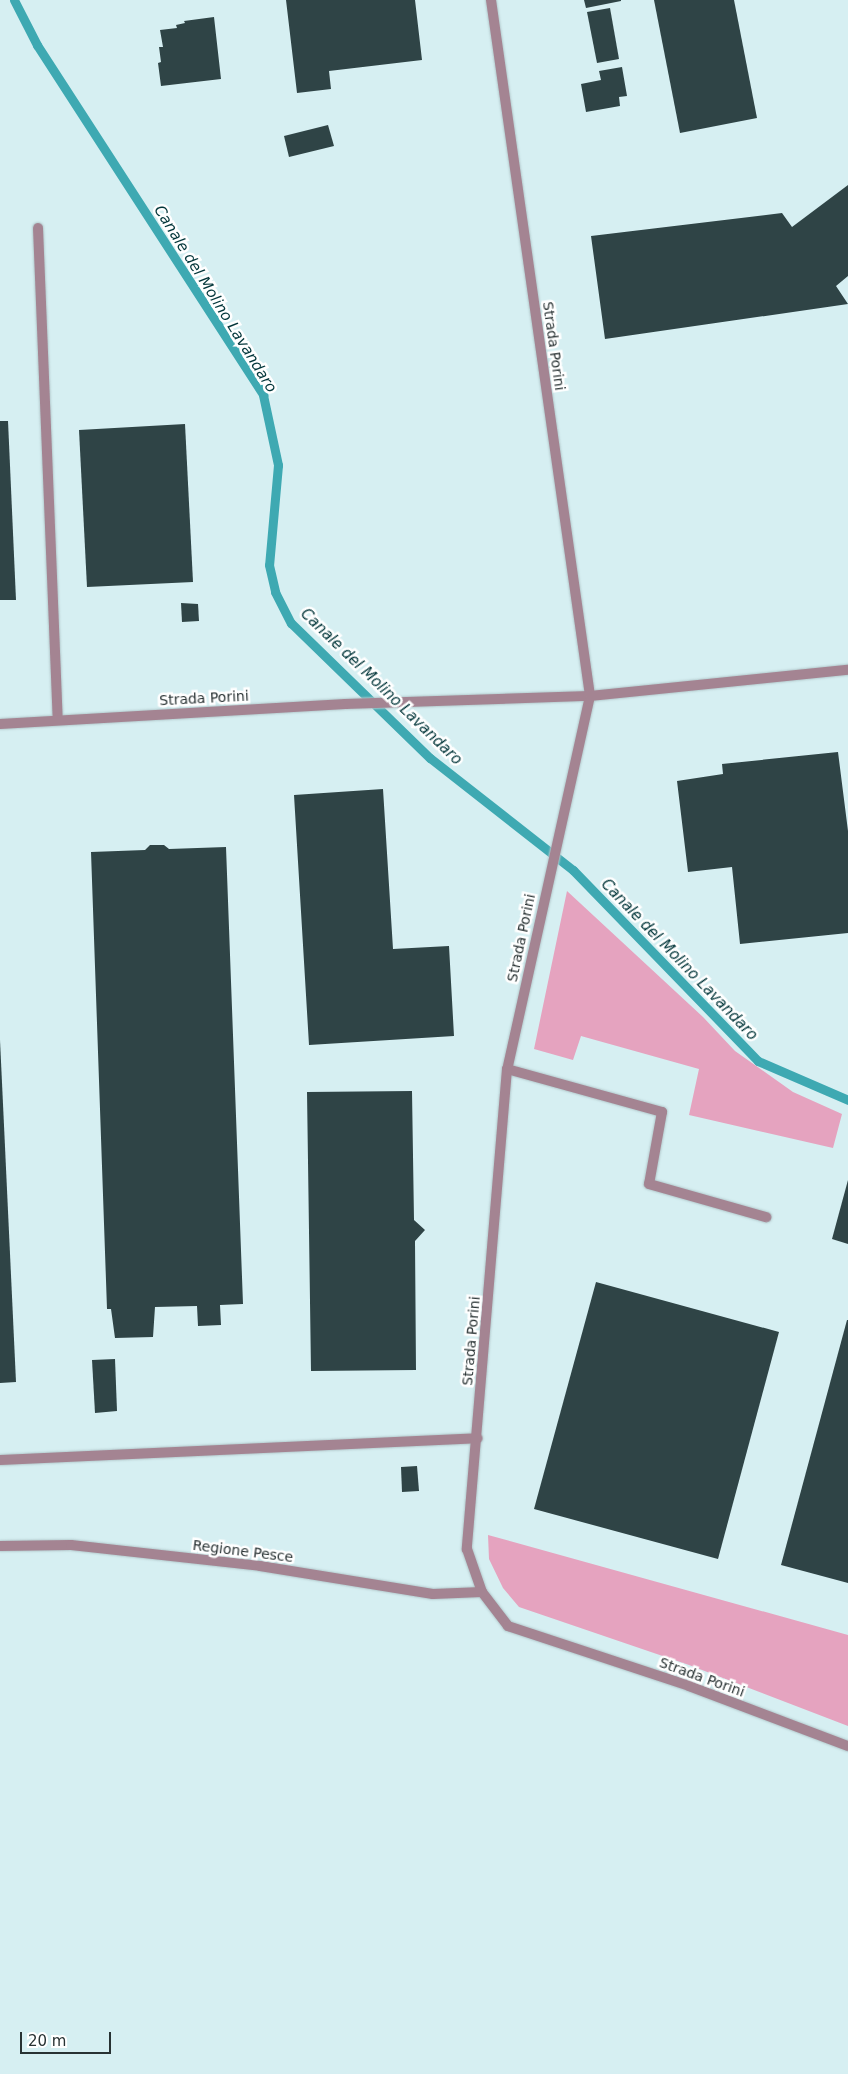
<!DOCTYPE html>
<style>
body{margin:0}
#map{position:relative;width:848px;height:2074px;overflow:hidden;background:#d6eff2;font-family:"DejaVu Sans",sans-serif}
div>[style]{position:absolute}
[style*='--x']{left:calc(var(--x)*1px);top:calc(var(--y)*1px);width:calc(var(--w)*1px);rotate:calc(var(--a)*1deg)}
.green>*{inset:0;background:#e5a3bf}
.stream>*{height:9px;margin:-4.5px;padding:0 4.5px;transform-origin:4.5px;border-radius:4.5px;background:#3ea9b2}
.building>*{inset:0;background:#2f4446}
.roads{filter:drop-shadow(0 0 1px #b3c9cc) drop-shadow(0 0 1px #b3c9cc)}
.lane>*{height:10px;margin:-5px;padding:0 5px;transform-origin:5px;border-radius:5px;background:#a48492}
.street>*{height:10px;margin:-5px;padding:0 5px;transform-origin:5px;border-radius:5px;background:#a48492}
span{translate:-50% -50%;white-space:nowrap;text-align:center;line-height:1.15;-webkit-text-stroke:5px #fff;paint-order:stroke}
.street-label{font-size:14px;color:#283233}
.water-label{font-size:15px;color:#013539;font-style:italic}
.scale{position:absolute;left:20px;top:2032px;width:91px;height:22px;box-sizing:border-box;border:2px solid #283233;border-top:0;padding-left:6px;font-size:15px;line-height:18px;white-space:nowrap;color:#283233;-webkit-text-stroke:4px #fff;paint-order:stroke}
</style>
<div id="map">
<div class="green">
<i style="clip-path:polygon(567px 891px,703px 1017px,735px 1051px,793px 1092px,842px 1114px,833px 1148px,689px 1115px,699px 1069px,581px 1036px,573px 1060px,534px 1049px)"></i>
<i style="clip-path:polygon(488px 1535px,848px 1635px,848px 1726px,689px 1665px,519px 1607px,503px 1588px,489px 1559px)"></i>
</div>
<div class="stream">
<i style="--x:14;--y:0;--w:51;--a:62.9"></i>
<i style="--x:37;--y:45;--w:417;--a:57.1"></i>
<i style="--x:263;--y:395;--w:72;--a:77.9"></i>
<i style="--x:278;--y:465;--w:100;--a:95.1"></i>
<i style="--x:269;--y:565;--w:28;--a:77"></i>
<i style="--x:275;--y:592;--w:35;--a:63"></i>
<i style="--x:291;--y:623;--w:194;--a:44.2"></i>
<i style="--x:430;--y:758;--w:182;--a:38.1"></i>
<i style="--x:573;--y:870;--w:266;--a:45.9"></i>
<i style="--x:758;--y:1061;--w:98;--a:23.4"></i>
</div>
<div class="building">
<i style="clip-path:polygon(286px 0,415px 0,422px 60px,329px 71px,331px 89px,297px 93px)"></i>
<i style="clip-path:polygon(584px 0,621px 0,621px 1px,586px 8px)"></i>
<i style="clip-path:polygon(654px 0,734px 0,757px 118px,680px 133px)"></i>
<i style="clip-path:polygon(610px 8px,619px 59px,597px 63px,587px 12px)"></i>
<i style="clip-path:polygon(214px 17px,221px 79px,161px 86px,158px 63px,161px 62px,159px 47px,163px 47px,160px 30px,177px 28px,176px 25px,185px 23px,184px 21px)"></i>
<i style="clip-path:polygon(622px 67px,627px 96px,619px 97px,620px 106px,586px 112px,581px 84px,601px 80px,599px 71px)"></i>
<i style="clip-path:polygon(328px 125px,334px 146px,289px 157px,284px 136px)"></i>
<i style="clip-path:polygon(848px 185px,848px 276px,836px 286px,848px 304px,605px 339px,591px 236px,782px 213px,792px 227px)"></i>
<i style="clip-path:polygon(0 421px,8px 421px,16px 600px,0 600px)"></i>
<i style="clip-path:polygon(185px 424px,193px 582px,87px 587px,79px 430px)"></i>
<i style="clip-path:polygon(181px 603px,198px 604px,199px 621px,182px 622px)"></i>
<i style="clip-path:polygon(838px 752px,848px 831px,848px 933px,740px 944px,732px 867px,688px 872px,677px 781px,723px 774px,722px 764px)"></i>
<i style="clip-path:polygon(383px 789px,393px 949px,449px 946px,454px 1036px,309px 1045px,294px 795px)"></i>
<i style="clip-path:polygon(150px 845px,164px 845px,169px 849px,226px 847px,243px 1304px,220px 1305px,221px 1325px,198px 1326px,197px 1306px,155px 1307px,153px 1337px,115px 1338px,111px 1309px,107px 1309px,91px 852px,145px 850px)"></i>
<i style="clip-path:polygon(0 1040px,16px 1382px,0 1383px)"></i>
<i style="clip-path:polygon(412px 1091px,414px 1220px,425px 1230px,415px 1241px,416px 1370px,311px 1371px,307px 1092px)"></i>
<i style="clip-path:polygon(848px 1180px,848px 1244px,832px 1239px)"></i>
<i style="clip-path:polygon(596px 1282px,779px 1332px,718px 1559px,534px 1509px)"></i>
<i style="clip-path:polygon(847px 1320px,848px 1320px,848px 1583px,781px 1565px)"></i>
<i style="clip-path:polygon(115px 1359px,117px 1411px,95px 1413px,92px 1360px)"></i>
<i style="clip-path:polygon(417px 1466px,419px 1491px,402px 1492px,401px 1467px)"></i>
</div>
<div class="roads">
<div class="lane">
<i style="--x:38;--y:228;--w:492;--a:87.7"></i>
<i style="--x:507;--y:1069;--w:161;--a:15.5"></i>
<i style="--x:662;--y:1112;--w:73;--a:100.2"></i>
<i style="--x:649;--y:1184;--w:122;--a:15.8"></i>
<i style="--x:0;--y:1460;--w:478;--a:-2.6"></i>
</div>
<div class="street">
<i style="--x:491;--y:0;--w:703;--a:81.9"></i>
<i style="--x:590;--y:696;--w:382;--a:102.5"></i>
<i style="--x:507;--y:1069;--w:482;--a:94.8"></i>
<i style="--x:467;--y:1549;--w:46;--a:70.8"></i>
<i style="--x:482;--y:1592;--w:43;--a:52.6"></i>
<i style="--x:508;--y:1626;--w:191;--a:18.3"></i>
<i style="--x:689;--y:1686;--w:170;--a:20.7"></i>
<i style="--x:0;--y:724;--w:346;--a:-3.3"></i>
<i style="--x:345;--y:704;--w:245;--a:-1.9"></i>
<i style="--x:590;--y:696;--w:259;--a:-5.8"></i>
<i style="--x:0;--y:1546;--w:71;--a:-0.8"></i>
<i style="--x:71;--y:1545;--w:190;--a:6.3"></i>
<i style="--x:260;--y:1566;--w:175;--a:9.2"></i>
<i style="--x:433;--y:1594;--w:49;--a:-2.3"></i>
</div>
</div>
<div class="street-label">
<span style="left:554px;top:346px;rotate:82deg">Strada Porini</span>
<span style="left:204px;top:698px;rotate:-3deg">Strada Porini</span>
<span style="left:521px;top:938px;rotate:-78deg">Strada Porini</span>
<span style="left:471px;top:1341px;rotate:-85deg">Strada Porini</span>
<span style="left:243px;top:1551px;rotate:7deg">Regione Pesce</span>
<span style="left:702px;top:1677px;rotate:20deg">Strada Porini</span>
</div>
<div class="water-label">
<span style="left:215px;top:299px;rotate:58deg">Canale del Molino Lavandaro</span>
<span style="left:381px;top:687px;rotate:44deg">Canale del Molino Lavandaro</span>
<span style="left:679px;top:960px;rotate:46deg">Canale del Molino Lavandaro</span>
</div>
<div class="scale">20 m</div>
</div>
